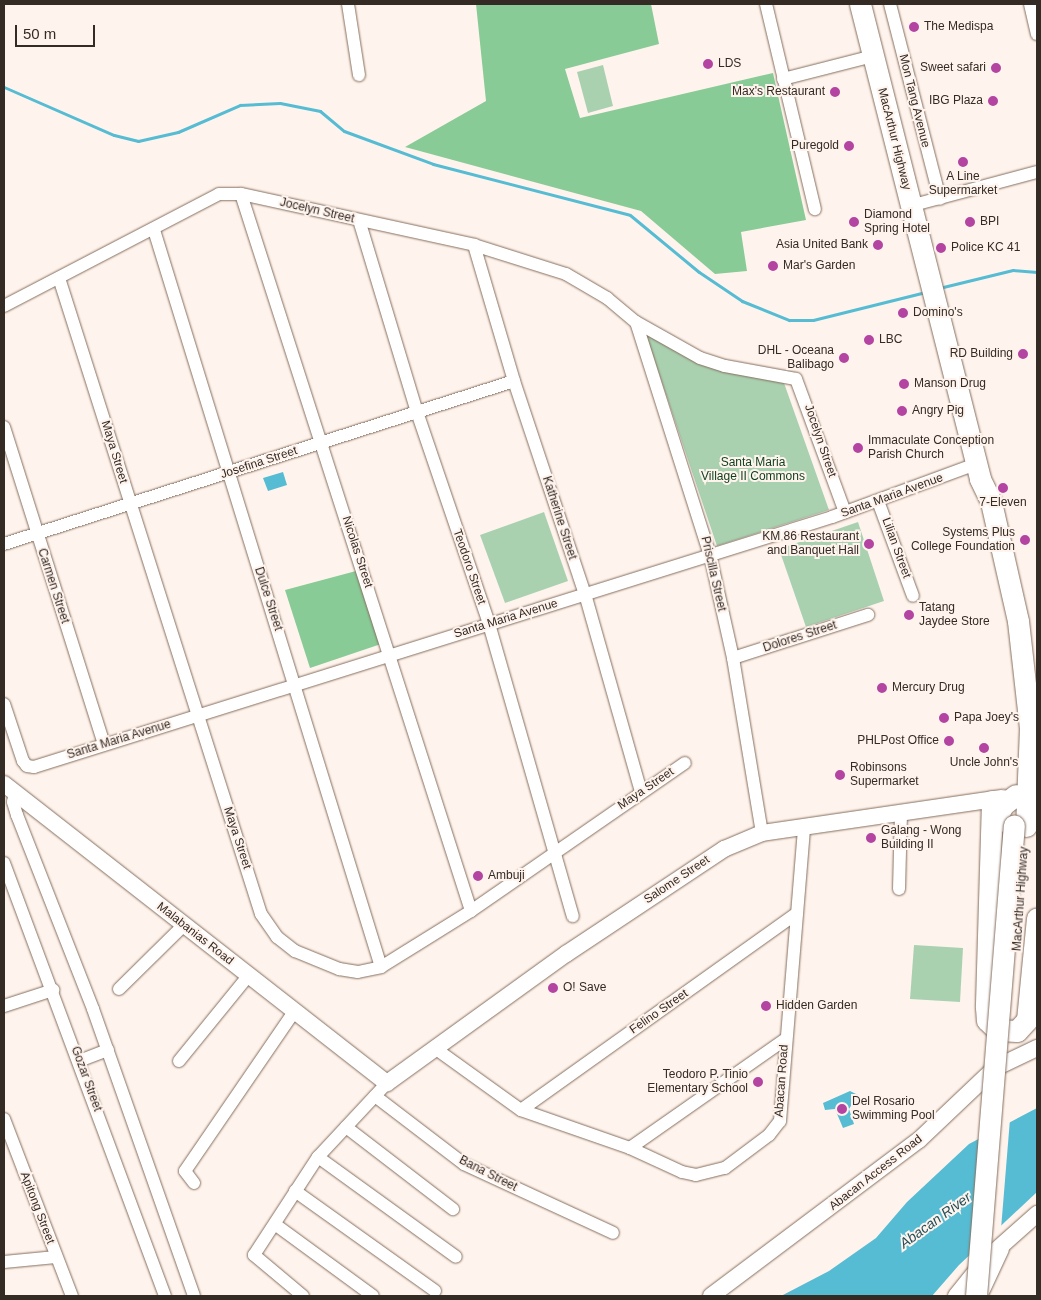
<!DOCTYPE html>
<style>
body{margin:0}
#map{position:relative;width:1041px;height:1300px;overflow:hidden;background:#fff4ed;font-family:Arial,sans-serif}
div>[style]{position:absolute}
[style*='--x']{left:calc(var(--x)*1px);top:calc(var(--y)*1px);width:calc(var(--w)*1px);rotate:calc(var(--a)*1deg)}
.green>*{inset:0;background:#a9d1b0}
.forest>*{inset:0;background:#89cb97}
.water>*{inset:0;background:#56bcd3}
.pier>*{inset:0;background:#fff4ed}
.stream>*{height:3px;margin:-1.5px;padding:0 1.5px;transform-origin:1.5px;border-radius:1.5px;background:#56bcd3}
.roads{filter:drop-shadow(0 0 1px #856e5e) drop-shadow(0 0 1px #856e5e)}
.street>*{height:12px;margin:-6px;padding:0 6px;transform-origin:6px;border-radius:6px;background:#fff}
.secondary>*{height:16px;margin:-8px;padding:0 8px;transform-origin:8px;border-radius:8px;background:#fff}
.highway>*{height:21px;margin:-10.5px;padding:0 10.5px;transform-origin:10.5px;border-radius:10.5px;background:#fff}
.bridges{filter:drop-shadow(0 0 1px #856e5e) drop-shadow(0 0 1px #856e5e)}
.highway-bridge>*{height:21px;margin:-10.5px;padding:0 10.5px;transform-origin:10.5px;border-radius:10.5px;background:#fff}
.dots>*{width:14px;height:14px;translate:-50% -50%;box-sizing:border-box;border:2px solid #fff4ed;border-radius:50%}
span{translate:-50% -50%;white-space:nowrap;text-align:center;line-height:1.15;-webkit-text-stroke:4px #fff4ed;paint-order:stroke}
.poi-label{font-size:12px;color:#342b24}
.left{translate:0 -50%;text-align:left}
.right{translate:-100% -50%;text-align:right}
.street-label{font-size:12px;color:#342b24}
.park-label{font-size:12px;color:#0c3e1d}
.water-label{font-size:14px;color:#214e58;font-style:italic}
.frame{position:absolute;inset:0;border:5px solid #342b24;pointer-events:none}
.scale{position:absolute;left:15px;top:25px;width:80px;height:22px;box-sizing:border-box;border:2px solid #342b24;border-top:0;padding-left:6px;font-size:15px;line-height:18px;white-space:nowrap;color:#342b24;-webkit-text-stroke:4px #fff4ed;paint-order:stroke}
</style>
<div id="map">
<div class="green">
<i style="clip-path:polygon(603px 65px,613px 106px,588px 113px,577px 72px)"></i>
<i style="clip-path:polygon(646px 335px,697px 359px,784px 383px,829px 510px,717px 546px)"></i>
<i style="clip-path:polygon(544px 512px,568px 581px,505px 603px,480px 535px)"></i>
<i style="clip-path:polygon(858px 522px,884px 601px,806px 627px,779px 549px)"></i>
<i style="clip-path:polygon(914px 945px,963px 948px,960px 1002px,910px 999px)"></i>
</div>
<div class="forest">
<i style="clip-path:polygon(476px 4px,651px 4px,659px 44px,565px 69px,580px 118px,773px 73px,806px 220px,741px 232px,747px 271px,715px 274px,641px 211px,405px 147px,486px 101px)"></i>
<i style="clip-path:polygon(356px 571px,381px 644px,310px 668px,285px 590px)"></i>
</div>
<div class="water">
<i style="clip-path:polygon(283px 472px,287px 485px,268px 491px,263px 478px)"></i>
<i style="clip-path:polygon(850px 1091px,858px 1095px,849px 1109px,854px 1124px,843px 1128px,835px 1109px,825px 1110px,823px 1103px)"></i>
<i style="clip-path:polygon(1037px 1108px,1037px 1192px,959px 1265px,932px 1296px,781px 1296px,829px 1271px,876px 1238px,907px 1202px,969px 1144px)"></i>
</div>
<div class="pier">
<i style="clip-path:polygon(1010px 1119px,1001px 1229px,970px 1258px,979px 1136px)"></i>
</div>
<div class="stream">
<i style="--x:4;--y:87;--w:120;--a:23.6"></i>
<i style="--x:114;--y:135;--w:25;--a:14"></i>
<i style="--x:138;--y:141;--w:41;--a:-12.7"></i>
<i style="--x:178;--y:132;--w:68;--a:-23.5"></i>
<i style="--x:240;--y:105;--w:40;--a:-2.9"></i>
<i style="--x:280;--y:103;--w:41;--a:11.3"></i>
<i style="--x:320;--y:111;--w:31;--a:40"></i>
<i style="--x:344;--y:131;--w:95;--a:20.3"></i>
<i style="--x:433;--y:164;--w:203;--a:14.5"></i>
<i style="--x:630;--y:215;--w:89;--a:39.6"></i>
<i style="--x:699;--y:272;--w:52;--a:34"></i>
<i style="--x:742;--y:301;--w:51;--a:22"></i>
<i style="--x:789;--y:320;--w:24;--a:0"></i>
<i style="--x:813;--y:320;--w:115;--a:-14"></i>
<i style="--x:939;--y:288;--w:76;--a:-13.7"></i>
<i style="--x:1013;--y:270;--w:24;--a:5"></i>
</div>
<div class="roads">
<div class="street">
<i style="--x:348;--y:4;--w:72;--a:81.2"></i>
<i style="--x:766;--y:4;--w:211;--a:76.6"></i>
<i style="--x:890;--y:4;--w:201;--a:75.6"></i>
<i style="--x:1030;--y:4;--w:31;--a:77"></i>
<i style="--x:783;--y:79;--w:93;--a:-14.3"></i>
<i style="--x:241;--y:194;--w:753;--a:72.21"></i>
<i style="--x:910;--y:206;--w:131;--a:-15"></i>
<i style="--x:359;--y:220;--w:201;--a:73.2"></i>
<i style="--x:417;--y:412;--w:224;--a:71.2"></i>
<i style="--x:489;--y:624;--w:304;--a:74"></i>
<i style="--x:154;--y:230;--w:771;--a:72.88"></i>
<i style="--x:474;--y:245;--w:142;--a:73.6"></i>
<i style="--x:514;--y:381;--w:225;--a:71.6"></i>
<i style="--x:585;--y:594;--w:206;--a:74.2"></i>
<i style="--x:59;--y:278;--w:667;--a:72.38"></i>
<i style="--x:261;--y:914;--w:28;--a:55"></i>
<i style="--x:277;--y:937;--w:23;--a:38"></i>
<i style="--x:295;--y:951;--w:48;--a:22.2"></i>
<i style="--x:339;--y:969;--w:19;--a:9"></i>
<i style="--x:358;--y:972;--w:24;--a:-12"></i>
<i style="--x:381;--y:967;--w:106;--a:-31.9"></i>
<i style="--x:471;--y:911;--w:260;--a:-34.7"></i>
<i style="--x:4;--y:306;--w:242;--a:-27.5"></i>
<i style="--x:219;--y:194;--w:22;--a:0"></i>
<i style="--x:241;--y:194;--w:239;--a:12.3"></i>
<i style="--x:474;--y:245;--w:96;--a:17.5"></i>
<i style="--x:566;--y:274;--w:48;--a:30.3"></i>
<i style="--x:607;--y:298;--w:38;--a:40"></i>
<i style="--x:636;--y:322;--w:73;--a:29.4"></i>
<i style="--x:700;--y:358;--w:26;--a:18"></i>
<i style="--x:725;--y:366;--w:72;--a:10.4"></i>
<i style="--x:796;--y:379;--w:142;--a:69.8"></i>
<i style="--x:636;--y:322;--w:244;--a:72.4"></i>
<i style="--x:710;--y:555;--w:106;--a:77.4"></i>
<i style="--x:733;--y:658;--w:177;--a:80.6"></i>
<i style="--x:4;--y:427;--w:333;--a:72.5"></i>
<i style="--x:878;--y:501;--w:101;--a:69.8"></i>
<i style="--x:4;--y:544;--w:535;--a:-17.72"></i>
<i style="--x:733;--y:658;--w:142;--a:-17.7"></i>
<i style="--x:4;--y:704;--w:60;--a:71.6"></i>
<i style="--x:23;--y:761;--w:6;--a:51"></i>
<i style="--x:27;--y:766;--w:7;--a:8"></i>
<i style="--x:34;--y:767;--w:836;--a:-17.39"></i>
<i style="--x:832;--y:517;--w:153;--a:-20.2"></i>
<i style="--x:15;--y:792;--w:10;--a:101"></i>
<i style="--x:13;--y:802;--w:14;--a:73"></i>
<i style="--x:17;--y:815;--w:208;--a:68.6"></i>
<i style="--x:93;--y:1009;--w:304;--a:70.6"></i>
<i style="--x:4;--y:863;--w:462;--a:69.6"></i>
<i style="--x:899;--y:889;--w:75;--a:-88.5"></i>
<i style="--x:119;--y:989;--w:91;--a:-44.6"></i>
<i style="--x:4;--y:1006;--w:52;--a:-18.1"></i>
<i style="--x:436;--y:1049;--w:105;--a:35.7"></i>
<i style="--x:521;--y:1110;--w:115;--a:19.2"></i>
<i style="--x:630;--y:1148;--w:57;--a:24.8"></i>
<i style="--x:682;--y:1172;--w:14;--a:12"></i>
<i style="--x:696;--y:1175;--w:30;--a:-14"></i>
<i style="--x:725;--y:1168;--w:55;--a:-36.9"></i>
<i style="--x:769;--y:1135;--w:18;--a:-52"></i>
<i style="--x:780;--y:1121;--w:294;--a:-85.3"></i>
<i style="--x:79;--y:1061;--w:31;--a:-21"></i>
<i style="--x:179;--y:1061;--w:109;--a:-50.9"></i>
<i style="--x:375;--y:1096;--w:112;--a:37.4"></i>
<i style="--x:464;--y:1164;--w:164;--a:24.8"></i>
<i style="--x:521;--y:1110;--w:339;--a:-35.5"></i>
<i style="--x:4;--y:1119;--w:190;--a:69"></i>
<i style="--x:346;--y:1127;--w:135;--a:37.5"></i>
<i style="--x:630;--y:1148;--w:188;--a:-35"></i>
<i style="--x:318;--y:1157;--w:170;--a:35.9"></i>
<i style="--x:194;--y:1183;--w:15;--a:-127"></i>
<i style="--x:185;--y:1171;--w:193;--a:-55.6"></i>
<i style="--x:295;--y:1191;--w:172;--a:35.5"></i>
<i style="--x:276;--y:1225;--w:120;--a:36.2"></i>
<i style="--x:4;--y:1262;--w:52;--a:-5.5"></i>
<i style="--x:303;--y:1296;--w:64;--a:-140.1"></i>
<i style="--x:254;--y:1255;--w:117;--a:-56.9"></i>
<i style="--x:318;--y:1157;--w:101;--a:-47"></i>
</div>
<div class="secondary">
<i style="--x:4;--y:784;--w:486;--a:38"></i>
<i style="--x:387;--y:1083;--w:221;--a:-35.8"></i>
<i style="--x:566;--y:954;--w:190;--a:-33.6"></i>
<i style="--x:724;--y:849;--w:41;--a:-22.8"></i>
<i style="--x:762;--y:833;--w:243;--a:-8.3"></i>
<i style="--x:711;--y:1296;--w:260;--a:-36.9"></i>
<i style="--x:919;--y:1140;--w:105;--a:-43.5"></i>
<i style="--x:995;--y:1068;--w:47;--a:-25.5"></i>
<i style="--x:956;--y:1296;--w:45;--a:-51.3"></i>
<i style="--x:984;--y:1261;--w:71;--a:-41.6"></i>
<i style="--x:979;--y:1296;--w:52;--a:-64.9"></i>
</div>
<div class="highway">
<i style="--x:860;--y:4;--w:490;--a:75.8"></i>
<i style="--x:980;--y:479;--w:25;--a:64"></i>
<i style="--x:991;--y:502;--w:122;--a:77.2"></i>
<i style="--x:1018;--y:621;--w:108;--a:83.6"></i>
<i style="--x:1030;--y:728;--w:98;--a:92.3"></i>
<i style="--x:992;--y:801;--w:206;--a:91.7"></i>
<i style="--x:986;--y:1007;--w:13;--a:86"></i>
<i style="--x:987;--y:1020;--w:14;--a:45"></i>
<i style="--x:997;--y:1030;--w:20;--a:3"></i>
<i style="--x:1017;--y:1031;--w:15;--a:-48"></i>
<i style="--x:1027;--y:1020;--w:102;--a:-84.4"></i>
<i style="--x:993;--y:826;--w:23;--a:-65"></i>
<i style="--x:1003;--y:805;--w:16;--a:-38"></i>
</div>
</div>
<div class="bridges">
<div class="highway-bridge">
<i style="--x:976;--y:1296;--w:472;--a:-85.4"></i>
</div>
</div>
<div class="dots">
<i style="left:914px;top:27px;background:#b344a1"></i>
<i style="left:708px;top:64px;background:#b344a1"></i>
<i style="left:996px;top:68px;background:#b344a1"></i>
<i style="left:835px;top:92px;background:#b344a1"></i>
<i style="left:993px;top:101px;background:#b344a1"></i>
<i style="left:849px;top:146px;background:#b344a1"></i>
<i style="left:963px;top:162px;background:#b344a1"></i>
<i style="left:854px;top:222px;background:#b344a1"></i>
<i style="left:970px;top:222px;background:#b344a1"></i>
<i style="left:878px;top:245px;background:#b344a1"></i>
<i style="left:941px;top:248px;background:#b344a1"></i>
<i style="left:773px;top:266px;background:#b344a1"></i>
<i style="left:903px;top:313px;background:#b344a1"></i>
<i style="left:869px;top:340px;background:#b344a1"></i>
<i style="left:1023px;top:354px;background:#b344a1"></i>
<i style="left:844px;top:358px;background:#b344a1"></i>
<i style="left:904px;top:384px;background:#b344a1"></i>
<i style="left:902px;top:411px;background:#b344a1"></i>
<i style="left:858px;top:448px;background:#b344a1"></i>
<i style="left:1003px;top:488px;background:#b344a1"></i>
<i style="left:1025px;top:540px;background:#b344a1"></i>
<i style="left:869px;top:544px;background:#b344a1"></i>
<i style="left:909px;top:615px;background:#b344a1"></i>
<i style="left:882px;top:688px;background:#b344a1"></i>
<i style="left:944px;top:718px;background:#b344a1"></i>
<i style="left:949px;top:741px;background:#b344a1"></i>
<i style="left:984px;top:748px;background:#b344a1"></i>
<i style="left:840px;top:775px;background:#b344a1"></i>
<i style="left:871px;top:838px;background:#b344a1"></i>
<i style="left:478px;top:876px;background:#b344a1"></i>
<i style="left:553px;top:988px;background:#b344a1"></i>
<i style="left:766px;top:1006px;background:#b344a1"></i>
<i style="left:758px;top:1082px;background:#b344a1"></i>
<i style="left:842px;top:1109px;background:#b344a1"></i>
</div>
<div class="poi-label">
<span class="left" style="left:924px;top:27px">The Medispa</span>
<span class="left" style="left:718px;top:64px">LDS</span>
<span class="right" style="left:986px;top:68px">Sweet safari</span>
<span class="right" style="left:825px;top:92px">Max's Restaurant</span>
<span class="right" style="left:983px;top:101px">IBG Plaza</span>
<span class="right" style="left:839px;top:146px">Puregold</span>
<span style="left:963px;top:184px">A Line<br>Supermarket</span>
<span class="left" style="left:864px;top:222px">Diamond<br>Spring Hotel</span>
<span class="left" style="left:980px;top:222px">BPI</span>
<span class="right" style="left:868px;top:245px">Asia United Bank</span>
<span class="left" style="left:951px;top:248px">Police KC 41</span>
<span class="left" style="left:783px;top:266px">Mar's Garden</span>
<span class="left" style="left:913px;top:313px">Domino's</span>
<span class="left" style="left:879px;top:340px">LBC</span>
<span class="right" style="left:834px;top:358px">DHL - Oceana<br>Balibago</span>
<span class="right" style="left:1013px;top:354px">RD Building</span>
<span class="left" style="left:914px;top:384px">Manson Drug</span>
<span class="left" style="left:912px;top:411px">Angry Pig</span>
<span class="left" style="left:868px;top:448px">Immaculate Conception<br>Parish Church</span>
<span style="left:1003px;top:503px">7-Eleven</span>
<span class="right" style="left:1015px;top:540px">Systems Plus<br>College Foundation</span>
<span class="right" style="left:859px;top:544px">KM 86 Restaurant<br>and Banquet Hall</span>
<span class="left" style="left:919px;top:615px">Tatang<br>Jaydee Store</span>
<span class="left" style="left:892px;top:688px">Mercury Drug</span>
<span class="left" style="left:954px;top:718px">Papa Joey's</span>
<span class="right" style="left:939px;top:741px">PHLPost Office</span>
<span style="left:984px;top:763px">Uncle John's</span>
<span class="left" style="left:850px;top:775px">Robinsons<br>Supermarket</span>
<span class="left" style="left:881px;top:838px">Galang - Wong<br>Building II</span>
<span class="left" style="left:488px;top:876px">Ambuji</span>
<span class="left" style="left:563px;top:988px">O! Save</span>
<span class="left" style="left:776px;top:1006px">Hidden Garden</span>
<span class="right" style="left:748px;top:1082px">Teodoro P. Tinio<br>Elementary School</span>
<span class="left" style="left:852px;top:1109px">Del Rosario<br>Swimming Pool</span>
</div>
<div class="street-label">
<span style="left:914px;top:101px;rotate:76deg">Mon Tang Avenue</span>
<span style="left:894px;top:139px;rotate:76deg">MacArthur Highway</span>
<span style="left:317px;top:211px;rotate:13deg">Jocelyn Street</span>
<span style="left:820px;top:441px;rotate:71deg">Jocelyn Street</span>
<span style="left:114px;top:452px;rotate:73deg">Maya Street</span>
<span style="left:259px;top:463px;rotate:-18deg">Josefina Street</span>
<span style="left:892px;top:496px;rotate:-20deg">Santa Maria Avenue</span>
<span style="left:559px;top:518px;rotate:72deg">Katherine Street</span>
<span style="left:896px;top:548px;rotate:70deg">Lilian Street</span>
<span style="left:357px;top:552px;rotate:72deg">Nicolas Street</span>
<span style="left:469px;top:567px;rotate:71deg">Teodoro Street</span>
<span style="left:713px;top:574px;rotate:77deg">Priscilla Street</span>
<span style="left:53px;top:586px;rotate:72deg">Carmen Street</span>
<span style="left:268px;top:599px;rotate:72deg">Dulce Street</span>
<span style="left:506px;top:619px;rotate:-17deg">Santa Maria Avenue</span>
<span style="left:800px;top:637px;rotate:-18deg">Dolores Street</span>
<span style="left:119px;top:740px;rotate:-17deg">Santa Maria Avenue</span>
<span style="left:646px;top:789px;rotate:-34deg">Maya Street</span>
<span style="left:237px;top:838px;rotate:72deg">Maya Street</span>
<span style="left:677px;top:880px;rotate:-34deg">Salome Street</span>
<span style="left:1021px;top:899px;rotate:-86deg">MacArthur Highway</span>
<span style="left:195px;top:934px;rotate:38deg">Malabanias Road</span>
<span style="left:659px;top:1012px;rotate:-35deg">Felino Street</span>
<span style="left:86px;top:1079px;rotate:70deg">Gozar Street</span>
<span style="left:782px;top:1081px;rotate:-86deg">Abacan Road</span>
<span style="left:876px;top:1173px;rotate:-38deg">Abacan Access Road</span>
<span style="left:488px;top:1174px;rotate:27deg">Bana Street</span>
<span style="left:37px;top:1208px;rotate:69deg">Apitong Street</span>
</div>
<div class="park-label">
<span style="left:753px;top:470px">Santa Maria<br>Village II Commons</span>
</div>
<div class="water-label">
<span style="left:935px;top:1220px;rotate:-36deg">Abacan River</span>
</div>
<div class="frame"></div>
<div class="scale">50 m</div>
</div>
